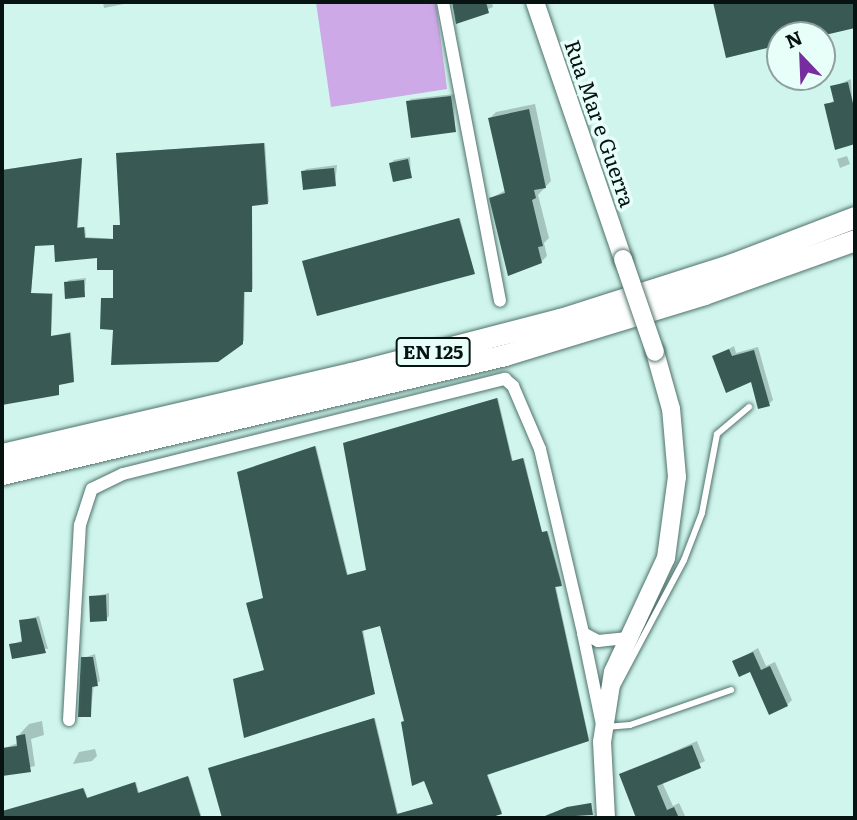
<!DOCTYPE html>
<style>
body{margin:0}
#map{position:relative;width:857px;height:820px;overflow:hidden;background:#cff5ed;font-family:Literata,serif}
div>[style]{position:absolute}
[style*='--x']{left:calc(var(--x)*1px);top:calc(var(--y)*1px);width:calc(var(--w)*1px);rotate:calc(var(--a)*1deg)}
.green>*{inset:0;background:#cda9e7}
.shadow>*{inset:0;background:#0003}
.building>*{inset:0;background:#395a54}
.roads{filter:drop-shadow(0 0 2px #50726b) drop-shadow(0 0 2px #50726b)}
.lane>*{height:6px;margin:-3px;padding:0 3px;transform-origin:3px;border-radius:3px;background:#fff}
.street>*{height:12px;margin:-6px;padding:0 6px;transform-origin:6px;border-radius:6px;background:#fff}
.secondary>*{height:18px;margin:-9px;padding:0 9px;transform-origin:9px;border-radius:9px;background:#fff}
.primary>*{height:21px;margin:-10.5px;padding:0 10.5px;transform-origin:10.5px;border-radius:10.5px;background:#fff}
.bridges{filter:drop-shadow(0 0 2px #50726b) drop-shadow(0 0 2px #50726b)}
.secondary-bridge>*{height:18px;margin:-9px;padding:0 9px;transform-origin:9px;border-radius:9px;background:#fff}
span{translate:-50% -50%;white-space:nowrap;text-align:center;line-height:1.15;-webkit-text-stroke:7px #e8fef9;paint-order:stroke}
.shield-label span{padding:2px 5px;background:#e8fef9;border:2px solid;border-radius:5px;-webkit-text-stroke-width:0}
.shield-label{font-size:19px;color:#061310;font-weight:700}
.street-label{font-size:21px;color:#061310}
.frame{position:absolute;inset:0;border:4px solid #061310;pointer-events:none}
.north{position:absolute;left:766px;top:21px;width:70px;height:70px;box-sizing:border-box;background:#e8fef9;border:2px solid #8ea09c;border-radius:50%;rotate:337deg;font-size:19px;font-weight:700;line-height:28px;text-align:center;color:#061310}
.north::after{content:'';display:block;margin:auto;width:24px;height:32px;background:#762d9f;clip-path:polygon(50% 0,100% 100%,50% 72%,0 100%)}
</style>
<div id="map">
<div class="green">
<i style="clip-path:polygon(316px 2px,436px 2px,447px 89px,331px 107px)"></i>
</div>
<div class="shadow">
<i style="clip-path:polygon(103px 2px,134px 2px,104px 8px)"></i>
<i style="clip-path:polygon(453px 2px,492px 2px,493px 7px,457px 22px)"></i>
<i style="clip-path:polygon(714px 2px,855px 2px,855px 26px,817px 35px,780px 35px,780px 43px,727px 55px)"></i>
<i style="clip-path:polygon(851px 79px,855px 143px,837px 147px,826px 105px,835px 100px,832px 87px)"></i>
<i style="clip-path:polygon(454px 94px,455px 131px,408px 102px,411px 99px)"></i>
<i style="clip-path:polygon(535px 104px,551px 181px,538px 195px,549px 238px,544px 243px,547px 256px,541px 262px,491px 198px,506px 190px,490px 118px,496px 112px)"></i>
<i style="clip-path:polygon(265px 143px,269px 202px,252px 204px,253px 289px,245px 290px,244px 341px,115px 328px,102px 299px,115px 298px,115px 269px,99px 257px,55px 243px,35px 244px,31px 293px,53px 293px,51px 336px,71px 332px,74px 379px,59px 383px,59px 393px,2px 403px,2px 170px,82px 158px,78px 227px,85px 227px,86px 237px,115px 239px,115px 226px,122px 224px,118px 153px)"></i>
<i style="clip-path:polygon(847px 156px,850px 164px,840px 168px,837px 159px)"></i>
<i style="clip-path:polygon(410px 157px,411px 177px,391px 163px,394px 160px)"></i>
<i style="clip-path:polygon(337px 165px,335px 185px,303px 172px,306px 169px)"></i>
<i style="clip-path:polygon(460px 218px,474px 272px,305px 261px)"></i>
<i style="clip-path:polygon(86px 278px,84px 295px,66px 283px,69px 280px)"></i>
<i style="clip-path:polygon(734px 346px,736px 353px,758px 347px,773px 400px,769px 404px,752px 380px,714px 357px)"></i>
<i style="clip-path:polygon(498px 398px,513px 462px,524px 458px,542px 533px,548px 531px,562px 583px,556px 587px,589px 739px,487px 773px,502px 812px,491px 818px,224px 818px,211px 768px,375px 718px,398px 814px,435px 803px,406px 721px,382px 624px,363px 629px,374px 693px,266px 670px,248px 603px,265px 598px,240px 472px,316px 446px,348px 575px,368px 570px,346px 442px)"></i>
<i style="clip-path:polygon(109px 593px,109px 616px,106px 619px,91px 597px)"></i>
<i style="clip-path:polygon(39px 616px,48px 649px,11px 645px,23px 640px,21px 621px)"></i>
<i style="clip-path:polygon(758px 648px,766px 666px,775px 662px,792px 700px,787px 705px,751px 670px,734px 662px)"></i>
<i style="clip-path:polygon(95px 654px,100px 681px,94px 685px,90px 715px,83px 658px)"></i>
<i style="clip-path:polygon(42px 721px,44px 735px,31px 739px,35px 766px,2px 774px,2px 749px,18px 743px,17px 737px,29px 724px)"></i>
<i style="clip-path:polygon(697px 741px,705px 761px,662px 782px,673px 806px,679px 803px,686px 818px,639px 818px,621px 775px)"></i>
<i style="clip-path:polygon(95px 749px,97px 756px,92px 761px,73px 764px,79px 752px)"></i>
<i style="clip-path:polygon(189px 777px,202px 818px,2px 818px,2px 812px,84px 788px,88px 799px,136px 782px,139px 793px)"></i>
<i style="clip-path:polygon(592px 803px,592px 814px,548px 818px,549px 814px)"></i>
</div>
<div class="building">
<i style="clip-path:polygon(452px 2px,486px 2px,489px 13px,456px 24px)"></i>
<i style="clip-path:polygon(713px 2px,855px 2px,855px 28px,825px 35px,780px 35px,780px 45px,726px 58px)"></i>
<i style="clip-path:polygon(848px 82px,855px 112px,855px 144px,835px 150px,824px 104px,834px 102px,830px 86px)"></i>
<i style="clip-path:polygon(451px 96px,456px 132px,411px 138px,406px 101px)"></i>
<i style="clip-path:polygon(529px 109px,546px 188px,534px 190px,536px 198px,532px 200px,543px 246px,538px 247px,542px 263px,508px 276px,489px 198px,505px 193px,488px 118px)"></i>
<i style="clip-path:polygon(264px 143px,268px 204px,252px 206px,252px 292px,244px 292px,243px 344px,218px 362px,111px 365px,113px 330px,100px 329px,101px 298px,113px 298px,113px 270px,97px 270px,97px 258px,55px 262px,54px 245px,35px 246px,31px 293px,52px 294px,51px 336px,70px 333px,74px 382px,59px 385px,59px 395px,2px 405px,2px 170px,82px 158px,77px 228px,84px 227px,85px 238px,113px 239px,113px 225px,120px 225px,116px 153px)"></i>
<i style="clip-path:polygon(408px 159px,412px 178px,393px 182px,389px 163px)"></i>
<i style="clip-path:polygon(334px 168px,336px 186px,303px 190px,301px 171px)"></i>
<i style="clip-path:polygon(459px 218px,475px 274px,317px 316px,302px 261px)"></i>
<i style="clip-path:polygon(84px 280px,85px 297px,65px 299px,64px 282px)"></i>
<i style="clip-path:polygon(729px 349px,732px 356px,754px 350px,770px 406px,758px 409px,751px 382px,726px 393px,712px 356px)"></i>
<i style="clip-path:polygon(497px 398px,512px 461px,523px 458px,542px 532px,547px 531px,562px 586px,555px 587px,589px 741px,487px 775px,502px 814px,489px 818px,222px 818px,208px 768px,374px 718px,397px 814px,433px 804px,424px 781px,412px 786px,401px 722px,404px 721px,380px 626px,362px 631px,375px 694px,244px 738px,233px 679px,264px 670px,246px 603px,263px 598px,237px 472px,315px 446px,347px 575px,366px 570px,343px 443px)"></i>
<i style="clip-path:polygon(106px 595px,107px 621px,90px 622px,89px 596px)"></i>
<i style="clip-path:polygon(36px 618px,46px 653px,12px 659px,9px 644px,22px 642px,19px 620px)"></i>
<i style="clip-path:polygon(753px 652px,761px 670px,770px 666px,788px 706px,769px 715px,750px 672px,739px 677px,732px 661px)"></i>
<i style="clip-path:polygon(81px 657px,93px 657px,98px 686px,92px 687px,91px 717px,78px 717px)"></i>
<i style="clip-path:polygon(25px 734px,31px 772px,2px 776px,2px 748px,17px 746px,16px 736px)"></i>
<i style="clip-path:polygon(692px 745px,701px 768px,657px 786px,667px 810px,674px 807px,679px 818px,636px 818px,619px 774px)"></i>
<i style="clip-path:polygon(188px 776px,201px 818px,2px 818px,2px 811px,83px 788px,87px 798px,135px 782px,138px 793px)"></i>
<i style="clip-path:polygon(591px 803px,593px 815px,540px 818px,567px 807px)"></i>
</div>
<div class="roads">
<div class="lane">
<i style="--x:616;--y:688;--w:145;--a:-62"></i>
<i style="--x:684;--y:560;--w:50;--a:-69"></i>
<i style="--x:702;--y:513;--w:80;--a:-79.2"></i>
<i style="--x:717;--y:434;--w:42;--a:-40.2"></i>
<i style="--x:606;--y:727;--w:24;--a:-5"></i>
<i style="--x:630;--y:725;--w:107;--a:-19.1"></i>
</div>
<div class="street">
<i style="--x:443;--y:2;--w:304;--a:79.2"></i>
<i style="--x:583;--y:633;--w:94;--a:78.3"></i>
<i style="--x:69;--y:720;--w:195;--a:-86.8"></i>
<i style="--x:80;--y:525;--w:38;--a:-72"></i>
<i style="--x:92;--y:489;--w:34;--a:-26"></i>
<i style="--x:123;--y:474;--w:394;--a:-14"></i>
<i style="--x:505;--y:379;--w:11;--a:41"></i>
<i style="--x:513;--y:386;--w:69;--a:66.8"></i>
<i style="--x:540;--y:449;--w:189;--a:76.8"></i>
<i style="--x:583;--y:633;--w:17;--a:28"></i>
<i style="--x:598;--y:641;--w:30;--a:-6"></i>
</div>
<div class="secondary">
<i style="--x:535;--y:2;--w:272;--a:71.1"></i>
<i style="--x:606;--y:818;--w:76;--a:-93"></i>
<i style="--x:602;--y:742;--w:71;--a:-81.1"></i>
<i style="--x:613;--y:672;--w:126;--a:-65.1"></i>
<i style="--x:666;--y:558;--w:82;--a:-82.3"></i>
<i style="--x:677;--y:477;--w:68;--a:-95"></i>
<i style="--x:671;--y:409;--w:59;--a:-105.7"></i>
</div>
<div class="primary">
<i style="--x:2;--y:454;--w:358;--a:-13.1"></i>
<i style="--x:351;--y:373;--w:216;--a:-14.5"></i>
<i style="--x:560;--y:319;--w:181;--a:-17.7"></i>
<i style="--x:732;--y:264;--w:132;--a:-20.9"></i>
<i style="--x:2;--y:474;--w:517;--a:-13.31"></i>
<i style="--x:505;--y:355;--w:208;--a:-17"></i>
<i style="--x:704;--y:294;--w:160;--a:-19.7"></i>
</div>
</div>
<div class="bridges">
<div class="secondary-bridge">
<i style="--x:623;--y:259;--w:98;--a:71"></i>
</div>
</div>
<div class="shield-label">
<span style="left:433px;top:352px">EN 125</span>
</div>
<div class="street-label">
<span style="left:601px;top:123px;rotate:71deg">Rua Mar e Guerra</span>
</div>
<div class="frame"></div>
<div class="north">N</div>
</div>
